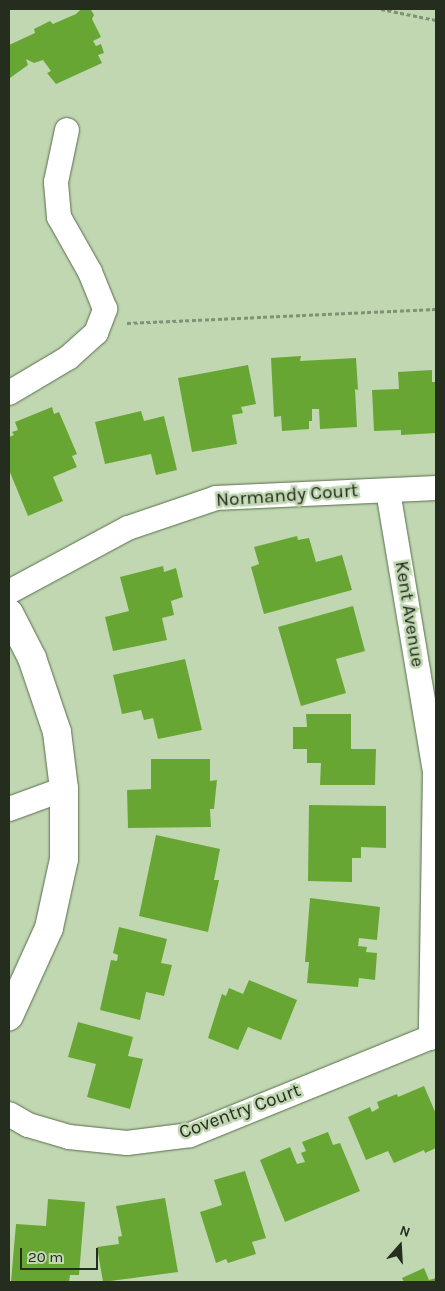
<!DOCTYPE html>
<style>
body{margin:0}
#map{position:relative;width:445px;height:1291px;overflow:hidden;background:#c0d7b2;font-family:Karla,sans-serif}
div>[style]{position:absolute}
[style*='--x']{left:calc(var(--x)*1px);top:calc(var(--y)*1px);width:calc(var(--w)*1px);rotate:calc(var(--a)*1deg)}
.building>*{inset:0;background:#67a633}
.path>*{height:3px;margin-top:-1.5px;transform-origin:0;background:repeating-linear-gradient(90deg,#809175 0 4px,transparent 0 6.5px)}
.roads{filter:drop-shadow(0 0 1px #586d4b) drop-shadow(0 0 1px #586d4b)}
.street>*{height:24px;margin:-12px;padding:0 12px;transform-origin:12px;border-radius:12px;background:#fff}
.secondary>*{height:28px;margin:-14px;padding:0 14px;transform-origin:14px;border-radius:14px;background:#fff}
span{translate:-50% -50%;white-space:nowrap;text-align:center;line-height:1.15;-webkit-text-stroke:5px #c0d7b2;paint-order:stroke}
.street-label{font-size:19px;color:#252d1f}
.frame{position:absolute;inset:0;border:10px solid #252d1f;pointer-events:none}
.north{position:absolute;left:375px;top:1221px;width:50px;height:50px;-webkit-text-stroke:4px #c0d7b2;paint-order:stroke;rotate:19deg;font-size:14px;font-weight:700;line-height:20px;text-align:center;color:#252d1f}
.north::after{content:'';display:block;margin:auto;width:18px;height:22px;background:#252d1f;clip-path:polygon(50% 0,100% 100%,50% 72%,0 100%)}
.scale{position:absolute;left:20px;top:1248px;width:78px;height:22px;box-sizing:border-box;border:2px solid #252d1f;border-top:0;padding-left:6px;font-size:15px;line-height:18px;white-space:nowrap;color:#252d1f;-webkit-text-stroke:4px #c0d7b2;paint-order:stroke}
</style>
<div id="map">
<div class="building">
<i style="clip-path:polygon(81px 9px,91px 10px,94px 15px,92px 19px,101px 37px,93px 41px,96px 46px,101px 44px,104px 53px,98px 55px,102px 63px,56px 84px,47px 73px,51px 71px,43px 60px,34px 63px,26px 59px,28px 65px,10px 78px,9px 45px,35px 33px,34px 29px,50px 21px,53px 24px,76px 14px)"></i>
<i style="clip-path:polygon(301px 356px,300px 361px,356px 358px,358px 390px,355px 389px,357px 427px,320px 429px,319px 409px,312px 409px,312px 421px,309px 421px,309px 429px,282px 431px,281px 416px,274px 417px,271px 358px)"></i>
<i style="clip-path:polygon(248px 365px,256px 404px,241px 407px,243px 413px,232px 415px,237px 444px,192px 452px,178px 378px)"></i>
<i style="clip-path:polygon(432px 370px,432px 382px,436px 382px,436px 433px,401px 435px,401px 430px,374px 431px,372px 390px,399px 389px,398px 372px)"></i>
<i style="clip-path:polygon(52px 407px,54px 414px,59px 412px,77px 454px,72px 456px,77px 467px,53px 477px,63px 501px,28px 516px,9px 470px,9px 437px,14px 435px,12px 432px,18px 430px,15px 422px)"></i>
<i style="clip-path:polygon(141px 411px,144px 421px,164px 416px,177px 470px,156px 475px,151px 454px,105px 464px,95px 422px)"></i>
<i style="clip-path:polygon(297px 536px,298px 540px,309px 538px,316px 562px,342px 555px,352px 590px,264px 614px,251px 567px,259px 564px,254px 547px)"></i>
<i style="clip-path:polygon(163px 566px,164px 572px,176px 568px,183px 597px,171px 601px,174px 615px,162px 618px,167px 640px,113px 651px,105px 617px,129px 611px,120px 577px)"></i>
<i style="clip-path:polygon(353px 606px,365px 651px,336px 659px,346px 693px,301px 706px,278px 627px)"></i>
<i style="clip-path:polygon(185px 659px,202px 730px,158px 739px,153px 718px,144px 720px,141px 710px,122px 714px,113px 675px)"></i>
<i style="clip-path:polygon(306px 714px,351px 714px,351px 749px,376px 749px,375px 785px,320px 785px,321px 763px,307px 763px,307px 749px,293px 749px,293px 727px,307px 727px)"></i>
<i style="clip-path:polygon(151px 759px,210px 759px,210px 781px,217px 780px,214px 809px,210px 809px,211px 827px,128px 828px,127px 790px,151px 789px)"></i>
<i style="clip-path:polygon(309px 805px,386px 806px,386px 848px,361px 847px,361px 858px,352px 858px,352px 882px,308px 881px)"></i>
<i style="clip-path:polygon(156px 835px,220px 849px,214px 880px,219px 880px,208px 932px,139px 916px)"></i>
<i style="clip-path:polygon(310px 898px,380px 907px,377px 940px,359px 938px,358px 946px,367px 947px,366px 952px,377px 953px,375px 980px,359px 978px,358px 987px,307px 983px,309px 962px,305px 962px)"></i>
<i style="clip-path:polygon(119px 927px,167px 939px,161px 963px,172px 965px,164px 996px,146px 992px,140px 1020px,100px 1010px,111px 960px,117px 961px,118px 955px,113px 953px)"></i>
<i style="clip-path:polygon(249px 980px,297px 1000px,281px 1040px,248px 1027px,238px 1050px,208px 1038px,222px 994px,226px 996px,229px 988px,243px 994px)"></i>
<i style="clip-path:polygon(78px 1022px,133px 1037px,128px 1056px,143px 1059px,130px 1109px,87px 1097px,96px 1064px,68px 1057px)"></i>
<i style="clip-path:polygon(424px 1086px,436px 1114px,436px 1148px,425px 1153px,424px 1150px,394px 1163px,388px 1151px,366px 1160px,348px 1117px,370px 1107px,372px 1112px,379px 1108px,377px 1102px,397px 1094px,398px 1097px)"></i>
<i style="clip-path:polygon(328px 1132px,333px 1145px,340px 1143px,360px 1191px,285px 1222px,260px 1160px,290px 1147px,297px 1164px,305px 1162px,301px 1153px,306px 1151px,302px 1142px)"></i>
<i style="clip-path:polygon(245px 1171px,266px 1238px,252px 1242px,256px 1254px,228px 1263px,226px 1259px,216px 1263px,200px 1212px,222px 1205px,214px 1180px)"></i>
<i style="clip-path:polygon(165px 1198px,178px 1272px,103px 1282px,97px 1247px,119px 1244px,118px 1237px,122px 1236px,116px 1206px)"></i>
<i style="clip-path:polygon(48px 1199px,85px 1202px,79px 1275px,70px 1275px,69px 1282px,11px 1282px,16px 1224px,46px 1226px)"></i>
<i style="clip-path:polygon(424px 1268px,429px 1280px,436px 1278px,436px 1282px,404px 1282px,402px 1278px)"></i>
</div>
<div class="path">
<i style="--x:381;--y:9;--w:56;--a:11.3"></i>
<i style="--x:127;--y:323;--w:309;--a:-2.6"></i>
</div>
<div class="roads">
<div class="street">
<i style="--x:9;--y:393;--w:69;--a:-30.7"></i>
<i style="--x:68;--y:358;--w:38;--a:-42"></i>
<i style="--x:96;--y:333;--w:26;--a:-69"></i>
<i style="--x:105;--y:309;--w:40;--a:-112"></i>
<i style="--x:90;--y:272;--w:63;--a:-119.4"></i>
<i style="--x:59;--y:217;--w:35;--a:-95"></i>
<i style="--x:56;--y:182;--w:53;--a:-78.1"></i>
<i style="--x:388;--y:491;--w:284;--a:80.5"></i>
<i style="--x:435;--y:771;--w:267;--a:90.9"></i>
<i style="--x:9;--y:592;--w:135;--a:-28.3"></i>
<i style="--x:128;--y:528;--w:93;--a:-18.8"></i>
<i style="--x:216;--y:498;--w:220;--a:-2.6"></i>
<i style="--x:9;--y:809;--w:59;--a:-20"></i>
<i style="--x:9;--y:1114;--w:22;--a:30"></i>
<i style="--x:28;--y:1125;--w:43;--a:16.3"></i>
<i style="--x:69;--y:1137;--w:58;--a:5.9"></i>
<i style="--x:127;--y:1143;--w:64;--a:-7.2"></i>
<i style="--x:190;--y:1135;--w:266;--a:-22.1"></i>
</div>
<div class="secondary">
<i style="--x:9;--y:613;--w:51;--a:62.9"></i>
<i style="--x:32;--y:658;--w:78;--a:71.3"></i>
<i style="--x:57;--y:732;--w:57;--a:83"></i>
<i style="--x:64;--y:789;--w:70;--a:90"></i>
<i style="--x:64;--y:859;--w:71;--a:102.3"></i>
<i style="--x:49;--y:928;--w:97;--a:114.4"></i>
</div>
</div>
<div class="street-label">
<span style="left:287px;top:496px;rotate:-4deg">Normandy Court</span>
<span style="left:409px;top:614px;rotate:81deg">Kent Avenue</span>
<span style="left:240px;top:1112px;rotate:-20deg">Coventry Court</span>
</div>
<div class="frame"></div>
<div class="north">N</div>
<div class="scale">20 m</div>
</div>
